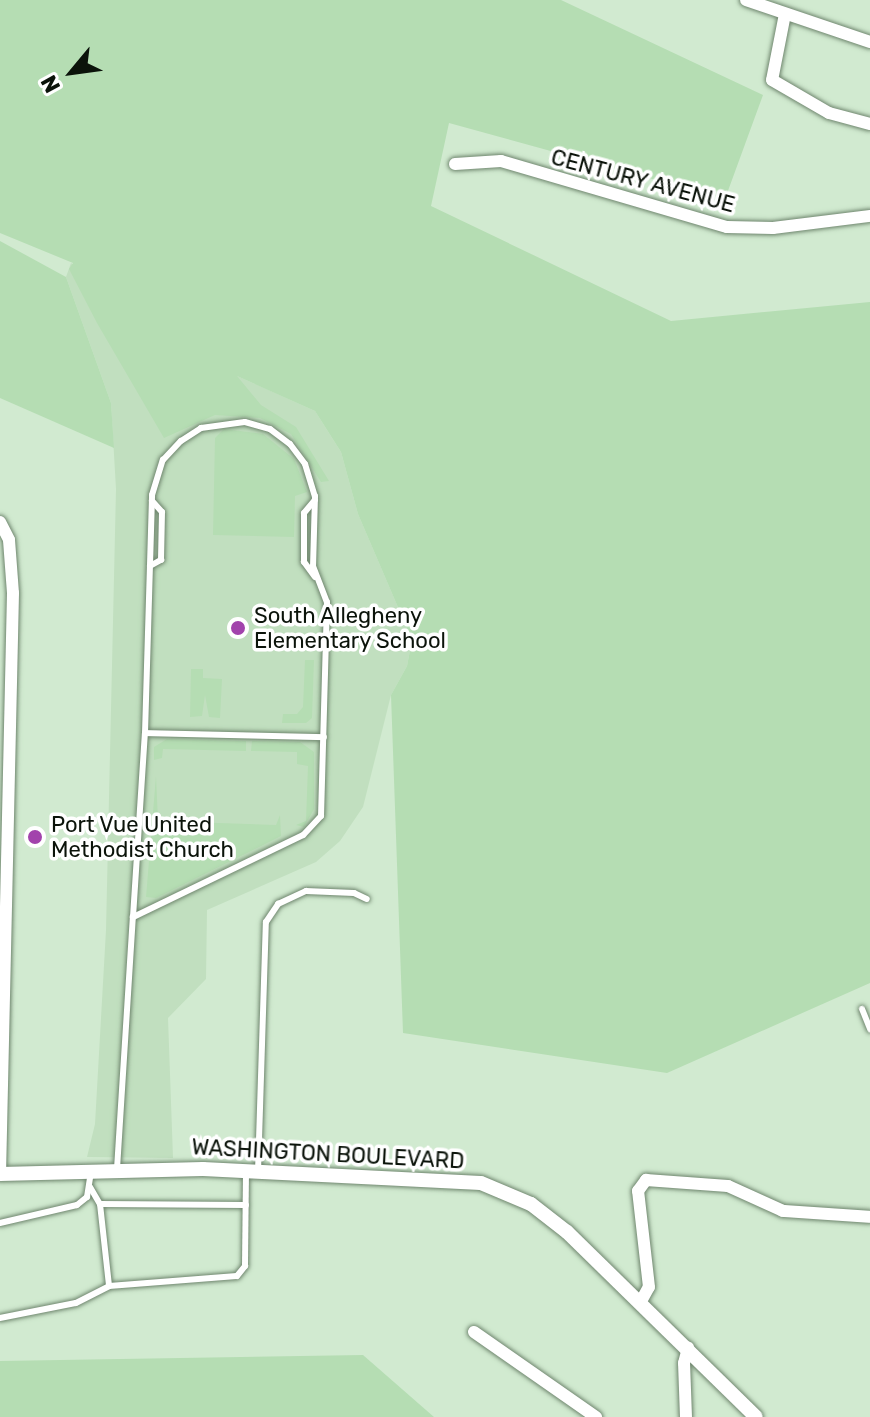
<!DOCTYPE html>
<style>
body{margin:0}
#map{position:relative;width:870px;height:1417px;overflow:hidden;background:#d1ead0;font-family:Rubik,sans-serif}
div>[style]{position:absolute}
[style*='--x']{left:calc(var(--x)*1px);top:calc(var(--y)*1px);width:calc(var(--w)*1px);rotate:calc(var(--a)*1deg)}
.built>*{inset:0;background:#c1dfbf}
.green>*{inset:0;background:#b5ddb3}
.roads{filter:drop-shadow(0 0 2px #6f866e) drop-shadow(0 0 2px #6f866e)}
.service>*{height:6px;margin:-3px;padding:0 3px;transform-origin:3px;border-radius:3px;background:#fff}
.minor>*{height:12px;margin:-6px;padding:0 6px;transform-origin:6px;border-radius:6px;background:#fff}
.tertiary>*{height:14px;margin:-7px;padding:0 7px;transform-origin:7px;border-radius:7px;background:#fff}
.dots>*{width:22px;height:22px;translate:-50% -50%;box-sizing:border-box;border:4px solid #fff;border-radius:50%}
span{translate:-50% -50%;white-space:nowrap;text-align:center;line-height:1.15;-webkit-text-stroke:7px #fff;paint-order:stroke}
.street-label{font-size:22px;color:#0b130a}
.poi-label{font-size:22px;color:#0b130a}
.left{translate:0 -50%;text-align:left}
.north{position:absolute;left:32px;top:32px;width:80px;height:80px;-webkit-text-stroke:6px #fff;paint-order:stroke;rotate:241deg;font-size:22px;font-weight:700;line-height:32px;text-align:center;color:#0b130a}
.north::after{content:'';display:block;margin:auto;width:28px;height:36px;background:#0b130a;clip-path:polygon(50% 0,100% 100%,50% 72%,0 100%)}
</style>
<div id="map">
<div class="built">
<i style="clip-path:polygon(71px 263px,235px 375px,315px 411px,341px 452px,358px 514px,412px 640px,407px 666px,391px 695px,363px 807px,340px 841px,316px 862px,207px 910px,206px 979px,168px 1018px,173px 1158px,87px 1157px,95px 1124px,106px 930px,116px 489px,111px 403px,66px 277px)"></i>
</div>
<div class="green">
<i style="clip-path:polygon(0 0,561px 0,763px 95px,725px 199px,449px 123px,431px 206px,671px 321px,870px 302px,870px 983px,667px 1073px,403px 1033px,391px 695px,407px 666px,412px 640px,358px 514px,341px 452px,315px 411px,237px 376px,261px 405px,296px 427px,329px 481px,321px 482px,291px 434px,260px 418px,215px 415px,164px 438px,97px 323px,69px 269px,73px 263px,0 233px)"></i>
<i style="clip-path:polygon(0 241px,66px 277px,111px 403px,114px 448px,0 398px)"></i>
<i style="clip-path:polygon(224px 429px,263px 434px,294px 459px,307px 492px,295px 496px,294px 537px,213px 535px,215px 438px)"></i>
<i style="clip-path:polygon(305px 660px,314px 660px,312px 718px,306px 723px,282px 723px,283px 714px,297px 714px,303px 707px)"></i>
<i style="clip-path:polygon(191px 669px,203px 669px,203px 678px,222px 679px,220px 718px,209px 717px,205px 695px,202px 716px,190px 717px)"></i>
<i style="clip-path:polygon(167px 739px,246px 741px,246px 751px,163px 749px,162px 758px,154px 760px,154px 747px)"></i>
<i style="clip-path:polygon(252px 741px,300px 742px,314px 752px,314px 809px,304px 827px,296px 825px,306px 821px,308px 766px,297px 764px,297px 752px,251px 751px)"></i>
<i style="clip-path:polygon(156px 776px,158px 821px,276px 825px,280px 815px,281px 836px,156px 898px,146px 897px)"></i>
<i style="clip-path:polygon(363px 1355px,434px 1417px,0 1417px,0 1361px)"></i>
</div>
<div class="roads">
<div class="service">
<i style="--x:150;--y:566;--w:13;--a:-29"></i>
<i style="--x:161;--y:560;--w:48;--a:-88.8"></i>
<i style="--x:162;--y:512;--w:15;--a:-132"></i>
<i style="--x:315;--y:577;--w:19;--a:-126"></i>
<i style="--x:304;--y:562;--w:49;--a:-90"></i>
<i style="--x:304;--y:513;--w:17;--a:-50"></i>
<i style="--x:145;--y:733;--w:179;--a:1.3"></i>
<i style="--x:862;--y:1009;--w:22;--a:68"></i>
<i style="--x:117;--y:1169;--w:253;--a:-86.4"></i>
<i style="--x:133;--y:917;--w:184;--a:-86.3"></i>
<i style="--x:145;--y:733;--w:238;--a:-88.3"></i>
<i style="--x:152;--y:495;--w:37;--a:-73"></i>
<i style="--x:163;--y:460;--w:26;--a:-47"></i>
<i style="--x:181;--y:441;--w:24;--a:-33"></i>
<i style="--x:201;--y:428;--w:44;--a:-7.8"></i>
<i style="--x:245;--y:422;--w:26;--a:16"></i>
<i style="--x:270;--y:429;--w:25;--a:37"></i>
<i style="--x:290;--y:444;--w:25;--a:53"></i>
<i style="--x:305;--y:464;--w:34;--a:73"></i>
<i style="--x:315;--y:496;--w:70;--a:91.6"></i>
<i style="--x:313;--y:566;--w:39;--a:69"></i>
<i style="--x:327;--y:602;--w:214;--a:91.6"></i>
<i style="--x:321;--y:816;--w:26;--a:133"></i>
<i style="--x:303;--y:835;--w:189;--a:154.2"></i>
<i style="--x:258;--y:1172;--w:250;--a:-88.2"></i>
<i style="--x:266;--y:922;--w:22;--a:-56"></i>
<i style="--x:278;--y:904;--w:31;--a:-25"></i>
<i style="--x:306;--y:891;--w:48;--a:2.4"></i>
<i style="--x:354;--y:893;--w:14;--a:25"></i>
<i style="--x:90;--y:1187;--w:20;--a:60"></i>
<i style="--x:100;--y:1204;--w:82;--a:83.7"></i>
<i style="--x:100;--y:1204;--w:146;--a:0.4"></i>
<i style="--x:0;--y:1223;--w:79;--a:-13.2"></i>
<i style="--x:77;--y:1205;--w:13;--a:-39"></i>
<i style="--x:87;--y:1197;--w:25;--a:-81"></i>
<i style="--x:0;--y:1318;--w:77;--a:-11.2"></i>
<i style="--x:76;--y:1303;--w:37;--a:-27"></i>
<i style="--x:109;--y:1286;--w:128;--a:-4.5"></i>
<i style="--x:237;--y:1276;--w:13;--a:-51"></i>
<i style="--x:245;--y:1266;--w:92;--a:-89.4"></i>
</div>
<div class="minor">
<i style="--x:746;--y:0;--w:131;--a:18.7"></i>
<i style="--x:785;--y:14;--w:67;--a:101.1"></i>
<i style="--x:772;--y:80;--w:66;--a:30.1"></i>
<i style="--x:829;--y:113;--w:42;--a:15"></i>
<i style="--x:455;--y:164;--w:46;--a:-3.7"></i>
<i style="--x:501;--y:161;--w:235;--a:16.3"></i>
<i style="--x:727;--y:227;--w:46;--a:1.2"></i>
<i style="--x:773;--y:228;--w:98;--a:-7.1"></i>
<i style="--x:0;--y:522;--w:20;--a:63"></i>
<i style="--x:9;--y:540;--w:53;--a:85.7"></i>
<i style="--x:13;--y:593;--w:581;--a:91.28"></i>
<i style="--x:640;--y:1303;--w:18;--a:-61"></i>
<i style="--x:649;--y:1287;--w:97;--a:-96.5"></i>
<i style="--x:638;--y:1191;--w:14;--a:-54"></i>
<i style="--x:646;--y:1180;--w:82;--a:4.2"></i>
<i style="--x:728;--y:1186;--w:60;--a:24.4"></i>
<i style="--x:783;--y:1211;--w:87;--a:3.9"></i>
<i style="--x:474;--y:1332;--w:149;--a:34.9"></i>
<i style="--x:686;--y:1417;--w:54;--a:-92.1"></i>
<i style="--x:684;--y:1363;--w:16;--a:-75"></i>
</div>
<div class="tertiary">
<i style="--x:0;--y:1174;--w:203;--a:-1.4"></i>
<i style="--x:203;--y:1169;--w:278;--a:2.9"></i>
<i style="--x:481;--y:1183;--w:54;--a:22.8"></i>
<i style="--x:531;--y:1204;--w:46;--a:37.9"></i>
<i style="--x:567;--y:1232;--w:264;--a:44.4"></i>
</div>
</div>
<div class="dots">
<i style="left:238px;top:628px;background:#a243ac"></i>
<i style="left:35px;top:837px;background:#a243ac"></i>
</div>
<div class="street-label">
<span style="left:643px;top:181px;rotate:15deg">CENTURY AVENUE</span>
<span style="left:328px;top:1154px;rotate:3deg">WASHINGTON BOULEVARD</span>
</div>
<div class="poi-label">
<span class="left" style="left:254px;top:628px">South Allegheny<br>Elementary School</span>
<span class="left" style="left:51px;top:837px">Port Vue United<br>Methodist Church</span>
</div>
<div class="north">N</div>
</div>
